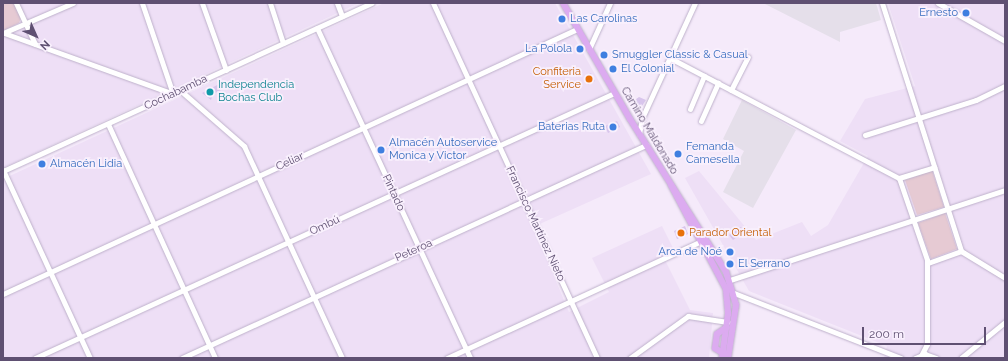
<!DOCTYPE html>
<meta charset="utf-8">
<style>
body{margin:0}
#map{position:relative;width:1008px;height:361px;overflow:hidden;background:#f5eafa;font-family:Raleway,sans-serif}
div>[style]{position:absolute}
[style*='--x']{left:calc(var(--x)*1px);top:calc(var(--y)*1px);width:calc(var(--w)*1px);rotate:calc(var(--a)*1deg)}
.residential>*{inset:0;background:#eedff6}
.industrial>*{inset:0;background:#e5dfea}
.green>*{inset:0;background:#e6cad3}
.building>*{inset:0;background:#d8c5ec}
.roads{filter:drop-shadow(0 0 1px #beb1cb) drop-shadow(0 0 1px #beb1cb)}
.minor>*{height:5px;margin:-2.5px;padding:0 2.5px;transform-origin:2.5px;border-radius:2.5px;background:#fff}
.major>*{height:6px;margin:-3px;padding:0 3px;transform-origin:3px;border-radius:3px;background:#dcabf0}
.dots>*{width:11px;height:11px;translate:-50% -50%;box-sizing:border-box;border:2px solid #f9f0fd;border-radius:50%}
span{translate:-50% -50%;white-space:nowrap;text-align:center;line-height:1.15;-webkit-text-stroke:3.5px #f9f0fd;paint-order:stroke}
.shop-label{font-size:11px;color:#366cbe}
.right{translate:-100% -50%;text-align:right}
.left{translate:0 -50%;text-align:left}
.food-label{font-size:11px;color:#c56008}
.culture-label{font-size:11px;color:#0d838f}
.street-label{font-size:11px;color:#5f5072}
.frame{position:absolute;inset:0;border:4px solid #5f5072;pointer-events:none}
.north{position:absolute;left:16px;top:16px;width:40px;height:40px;-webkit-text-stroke:3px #f9f0fd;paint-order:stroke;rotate:135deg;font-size:11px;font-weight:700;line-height:16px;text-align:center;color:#5f5072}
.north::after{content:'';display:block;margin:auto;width:14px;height:18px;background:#5f5072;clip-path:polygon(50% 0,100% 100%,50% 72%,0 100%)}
.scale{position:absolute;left:862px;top:327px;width:124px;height:18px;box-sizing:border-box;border:2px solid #5f5072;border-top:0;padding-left:5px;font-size:12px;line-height:14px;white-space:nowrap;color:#5f5072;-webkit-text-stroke:3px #f9f0fd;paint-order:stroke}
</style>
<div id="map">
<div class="residential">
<i style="clip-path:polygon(3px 3px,359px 3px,3px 168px)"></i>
<i style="clip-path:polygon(384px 3px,555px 3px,651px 174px,533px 227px,569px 312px,609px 292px,592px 258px,662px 226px,674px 250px,663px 256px,690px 310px,713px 313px,709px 358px,3px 358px,3px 179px)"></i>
<i style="clip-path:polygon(888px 3px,1005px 3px,1005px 358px,884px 358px,887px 346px,749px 291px,685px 178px,699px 171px,756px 240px,802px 222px,811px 236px,828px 225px,868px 156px,840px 141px,865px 99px,915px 86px)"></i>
</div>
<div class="industrial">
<i style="clip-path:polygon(763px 3px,876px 3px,881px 20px,840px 32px,840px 42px)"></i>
<i style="clip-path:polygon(742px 100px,796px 130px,753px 208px,723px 192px,744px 151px,723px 139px)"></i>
</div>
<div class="green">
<i style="clip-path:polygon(3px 3px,14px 3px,21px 18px,19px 23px,3px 31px)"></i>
<i style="clip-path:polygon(932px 170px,944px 207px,917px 215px,905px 180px)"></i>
<i style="clip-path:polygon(945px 213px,957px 249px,931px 259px,918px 223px)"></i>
</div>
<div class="building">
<i style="clip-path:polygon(591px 73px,595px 81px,588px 85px,584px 76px)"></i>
<i style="clip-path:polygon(219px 84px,221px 90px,213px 94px,211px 100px,202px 93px)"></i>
<i style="clip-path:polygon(639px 97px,646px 100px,638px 112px,632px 102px)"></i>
<i style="clip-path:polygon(617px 121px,620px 127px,608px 133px,605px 126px)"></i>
<i style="clip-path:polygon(685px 226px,688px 234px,677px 239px,674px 231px)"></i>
<i style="clip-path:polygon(741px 227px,744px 232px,733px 240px,729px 235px)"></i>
</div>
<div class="roads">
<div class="minor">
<i style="--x:16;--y:3;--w:45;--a:65.1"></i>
<i style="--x:142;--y:3;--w:96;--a:71.2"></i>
<i style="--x:202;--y:3;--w:71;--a:70.3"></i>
<i style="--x:270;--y:3;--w:42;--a:72"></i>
<i style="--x:337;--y:3;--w:14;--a:69"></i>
<i style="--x:433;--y:3;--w:391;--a:65.2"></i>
<i style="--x:882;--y:3;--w:260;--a:72.3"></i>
<i style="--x:938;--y:3;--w:77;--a:29.6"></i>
<i style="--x:317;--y:28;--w:364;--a:65.1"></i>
<i style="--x:3;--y:33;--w:76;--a:-23.2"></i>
<i style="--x:4;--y:33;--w:180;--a:19.8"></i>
<i style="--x:589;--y:49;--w:51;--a:-65.5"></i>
<i style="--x:670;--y:58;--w:259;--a:27.7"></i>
<i style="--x:899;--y:178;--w:37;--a:-17"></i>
<i style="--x:731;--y:90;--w:37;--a:-63"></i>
<i style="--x:181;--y:91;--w:84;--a:41.1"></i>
<i style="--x:244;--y:146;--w:234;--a:65.2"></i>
<i style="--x:690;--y:109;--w:36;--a:-67"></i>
<i style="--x:701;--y:121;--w:42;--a:-65.9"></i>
<i style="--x:108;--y:124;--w:257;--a:65.4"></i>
<i style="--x:639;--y:134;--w:16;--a:-79"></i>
<i style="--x:642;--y:118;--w:127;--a:-65.3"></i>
<i style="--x:865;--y:135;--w:116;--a:-17.5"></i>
<i style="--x:976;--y:100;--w:32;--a:-26"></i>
<i style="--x:3;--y:170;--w:207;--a:65.2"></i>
<i style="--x:3;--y:171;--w:405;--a:-24.5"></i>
<i style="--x:899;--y:178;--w:87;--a:71.1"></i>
<i style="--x:927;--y:260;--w:84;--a:90"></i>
<i style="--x:927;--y:344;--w:16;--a:117"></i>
<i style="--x:928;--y:263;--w:35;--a:-20"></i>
<i style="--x:961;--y:251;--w:52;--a:31.5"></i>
<i style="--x:730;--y:280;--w:289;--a:-18.1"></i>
<i style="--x:734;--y:293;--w:179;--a:21.3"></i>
<i style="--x:3;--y:294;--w:632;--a:-24.78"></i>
<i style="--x:35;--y:358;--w:637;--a:-24.59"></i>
<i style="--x:182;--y:358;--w:511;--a:-24.66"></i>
<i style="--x:447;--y:358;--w:283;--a:-24.7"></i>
<i style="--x:630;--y:358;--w:72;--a:-35.9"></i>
<i style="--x:688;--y:316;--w:40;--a:8.5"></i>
<i style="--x:915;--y:358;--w:11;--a:-22"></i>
<i style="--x:925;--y:354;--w:12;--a:20"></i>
<i style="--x:961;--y:358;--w:57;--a:-39.3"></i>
</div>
<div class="major">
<i style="--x:563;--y:3;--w:134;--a:60"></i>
<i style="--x:630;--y:119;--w:181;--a:57.9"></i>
<i style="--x:726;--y:272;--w:34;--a:73"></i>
<i style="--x:736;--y:305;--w:54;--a:98.6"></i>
<i style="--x:671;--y:185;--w:118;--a:62.1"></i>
<i style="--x:726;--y:289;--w:25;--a:85"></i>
<i style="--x:728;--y:314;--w:44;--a:97.8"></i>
<i style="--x:726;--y:355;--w:13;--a:-148"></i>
<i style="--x:715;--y:348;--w:14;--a:-82"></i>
<i style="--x:717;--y:334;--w:12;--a:-35"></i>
</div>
</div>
<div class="dots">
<i style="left:966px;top:13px;background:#3f7fe0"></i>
<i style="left:562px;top:19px;background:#3f7fe0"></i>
<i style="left:580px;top:49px;background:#3f7fe0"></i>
<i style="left:604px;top:55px;background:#3f7fe0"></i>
<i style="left:613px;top:69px;background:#3f7fe0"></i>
<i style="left:589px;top:79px;background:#e8710a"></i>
<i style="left:210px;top:92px;background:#0f9aa8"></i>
<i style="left:613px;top:127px;background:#3f7fe0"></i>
<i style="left:381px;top:150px;background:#3f7fe0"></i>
<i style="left:678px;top:154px;background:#3f7fe0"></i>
<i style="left:42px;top:164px;background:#3f7fe0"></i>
<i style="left:681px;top:233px;background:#e8710a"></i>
<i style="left:730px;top:252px;background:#3f7fe0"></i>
<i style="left:730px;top:264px;background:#3f7fe0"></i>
</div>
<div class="shop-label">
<span class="right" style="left:958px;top:13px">Ernesto</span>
<span class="left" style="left:570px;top:19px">Las Carolinas</span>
<span class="right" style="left:572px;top:49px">La Polola</span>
<span class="left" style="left:612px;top:55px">Smuggler Classic &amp; Casual</span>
<span class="left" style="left:621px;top:69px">El Colonial</span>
<span class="right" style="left:605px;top:127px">Baterias Ruta</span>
<span class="left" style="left:389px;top:150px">Almacén Autoservice<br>Monica y Victor</span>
<span class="left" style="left:686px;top:154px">Femanda<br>Camesella</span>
<span class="left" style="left:50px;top:164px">Almacén Lidia</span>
<span class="right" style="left:722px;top:252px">Arca de Noé</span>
<span class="left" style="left:738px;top:264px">El Serrano</span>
</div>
<div class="food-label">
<span class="right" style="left:581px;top:79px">Confiteria<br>Service</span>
<span class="left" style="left:689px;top:233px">Parador Oriental</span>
</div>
<div class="culture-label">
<span class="left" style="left:218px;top:92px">Independencia<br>Bochas Club</span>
</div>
<div class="street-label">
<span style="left:176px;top:93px;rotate:-25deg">Cochabamba</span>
<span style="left:649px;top:131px;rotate:59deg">Camino Maldonado</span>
<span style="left:290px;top:162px;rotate:-25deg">Celiar</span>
<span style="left:393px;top:193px;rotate:65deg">Pintado</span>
<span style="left:535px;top:224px;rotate:65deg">Francisco Martínez Nieto</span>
<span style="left:325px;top:226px;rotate:-25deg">Ombú</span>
<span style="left:414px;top:251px;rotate:-24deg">Peteroa</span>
</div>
<div class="frame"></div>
<div class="north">N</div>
<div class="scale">200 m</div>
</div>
